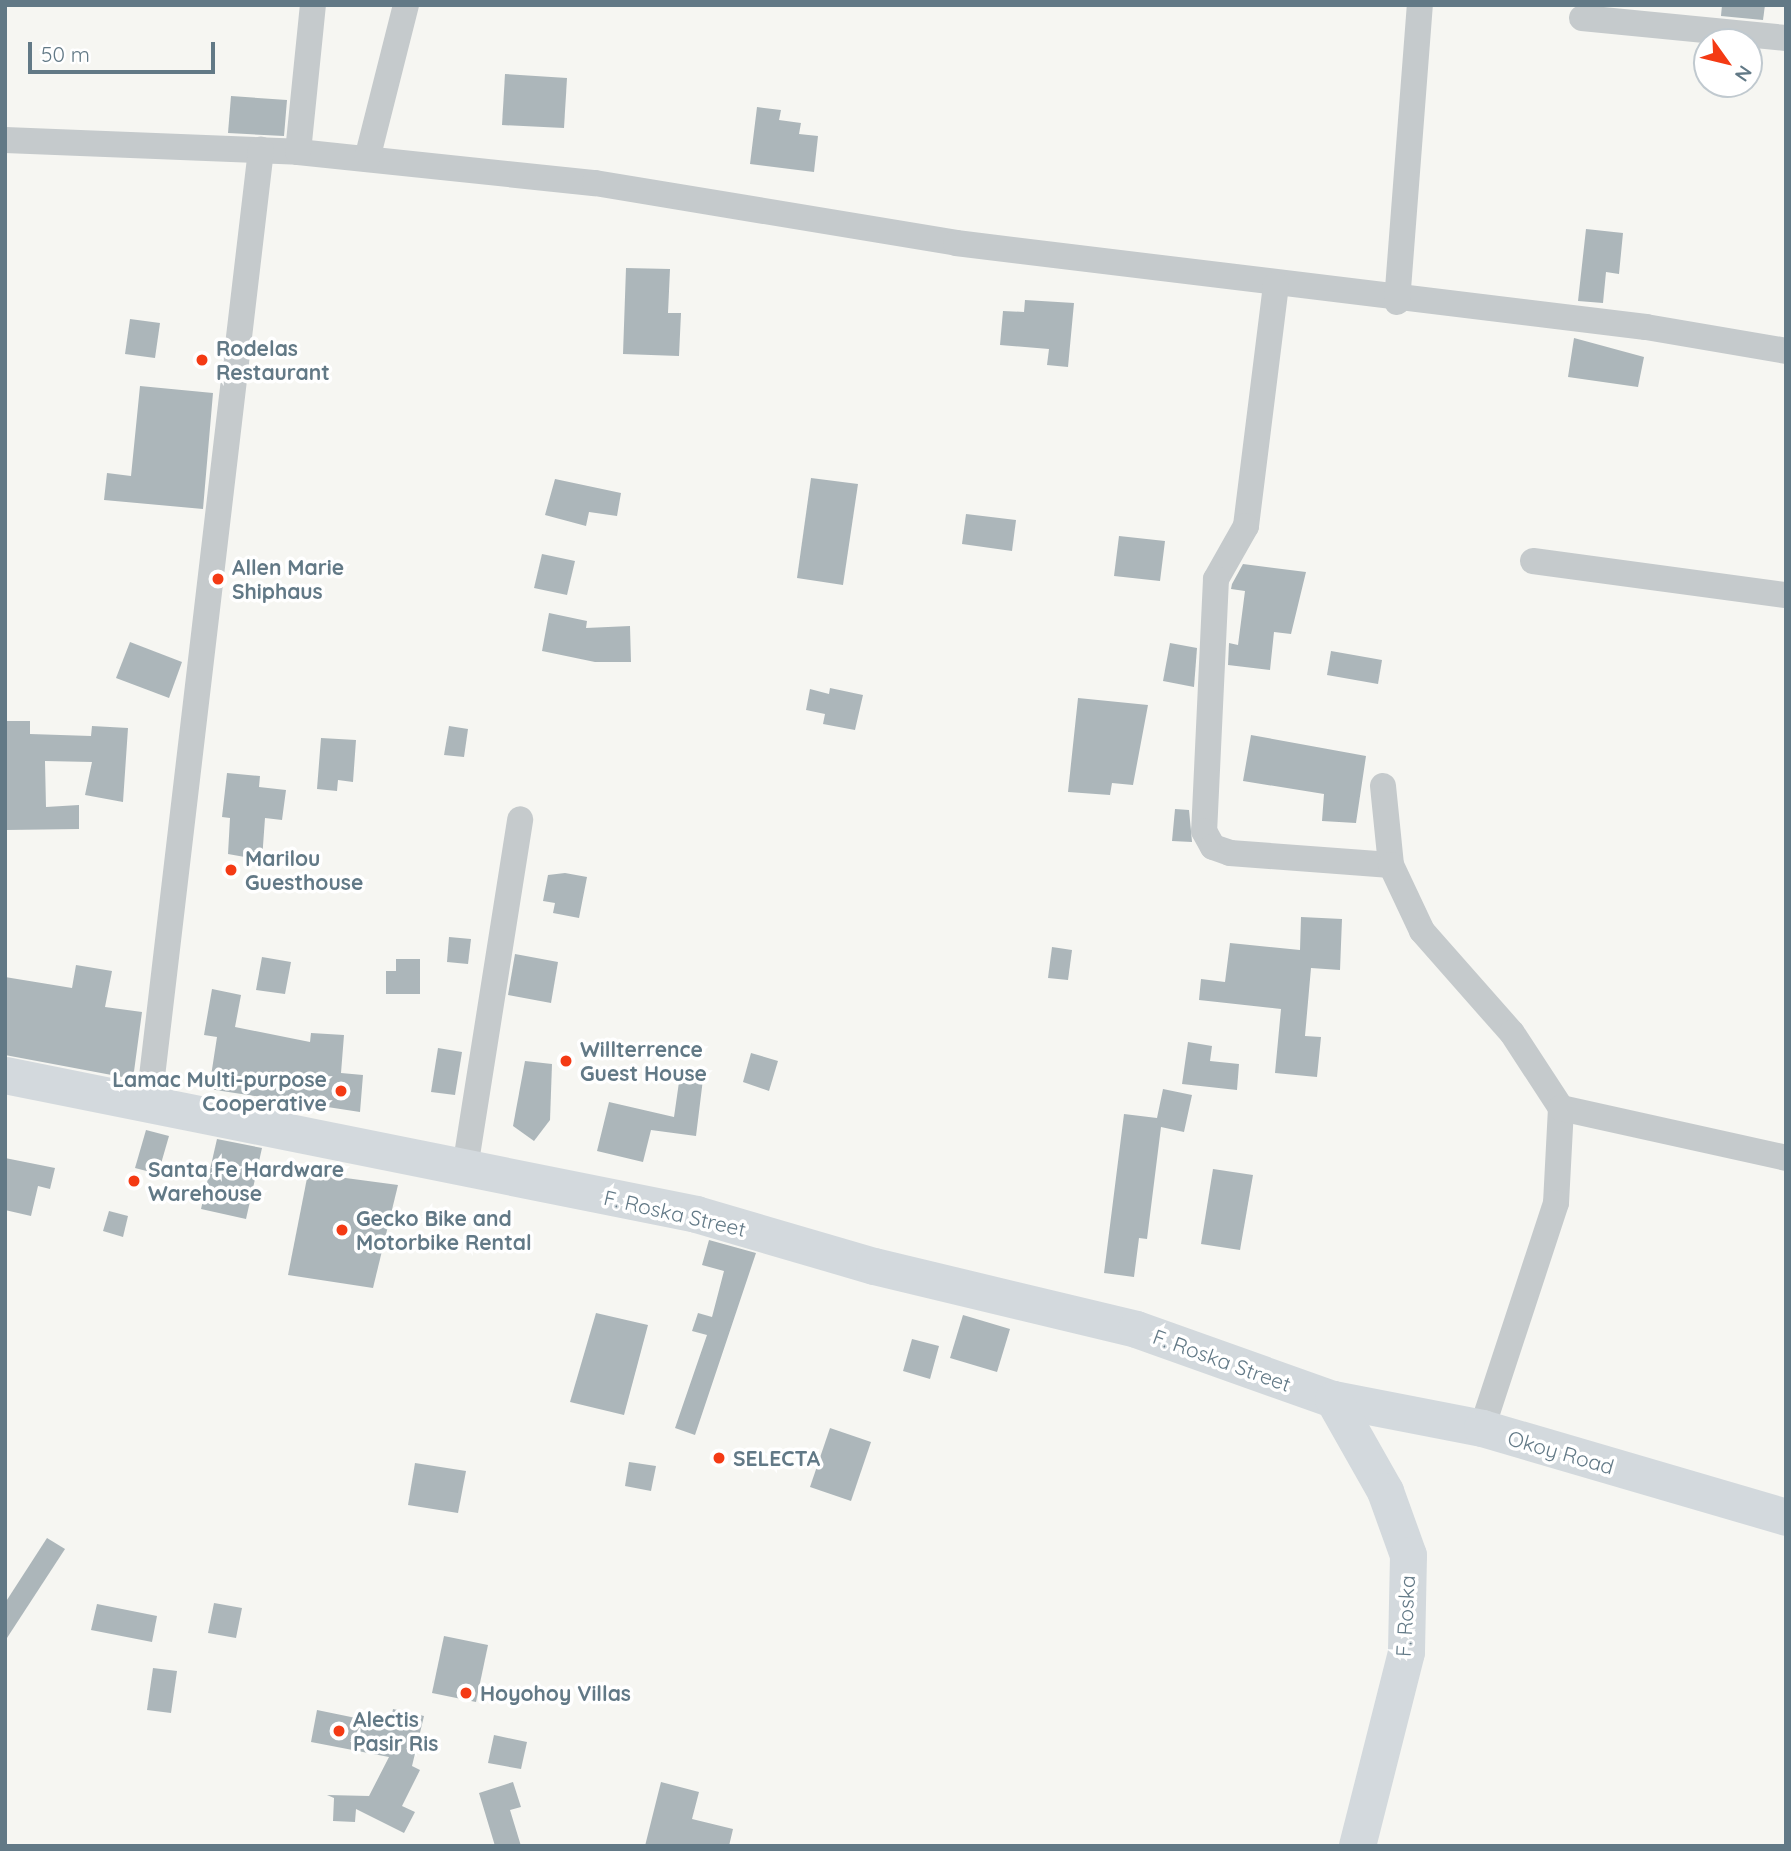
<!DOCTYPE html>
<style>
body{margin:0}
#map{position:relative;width:1791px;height:1851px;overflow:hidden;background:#f6f6f2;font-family:Quicksand,sans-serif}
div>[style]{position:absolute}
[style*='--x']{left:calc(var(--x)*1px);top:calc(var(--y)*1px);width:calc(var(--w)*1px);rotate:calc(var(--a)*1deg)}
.building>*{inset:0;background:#acb6ba}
.street>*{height:26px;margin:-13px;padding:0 13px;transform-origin:13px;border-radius:13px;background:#c5cacc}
.secondary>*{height:37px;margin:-18.5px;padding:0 18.5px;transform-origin:18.5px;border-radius:18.5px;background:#d3d9dd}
.dots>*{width:19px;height:19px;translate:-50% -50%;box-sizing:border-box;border:4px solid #fff;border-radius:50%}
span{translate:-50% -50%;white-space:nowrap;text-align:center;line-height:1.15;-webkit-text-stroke:7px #fff;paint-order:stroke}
.poi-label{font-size:21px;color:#627986;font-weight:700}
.left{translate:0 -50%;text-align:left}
.right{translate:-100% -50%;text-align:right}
.street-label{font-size:21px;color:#627986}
.frame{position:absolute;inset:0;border:7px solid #627986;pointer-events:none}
.north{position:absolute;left:1693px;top:28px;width:70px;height:70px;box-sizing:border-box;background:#fff;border:2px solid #c0c9cf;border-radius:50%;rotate:124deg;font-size:19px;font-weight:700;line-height:28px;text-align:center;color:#627986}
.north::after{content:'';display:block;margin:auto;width:24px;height:32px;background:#f43a14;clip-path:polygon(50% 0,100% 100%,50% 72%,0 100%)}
.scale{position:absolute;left:28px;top:42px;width:187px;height:32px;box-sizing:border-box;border:4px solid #627986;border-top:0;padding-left:9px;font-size:21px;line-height:24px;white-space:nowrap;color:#627986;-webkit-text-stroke:5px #fff;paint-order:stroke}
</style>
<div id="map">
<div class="building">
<i style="clip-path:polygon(1722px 5px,1765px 5px,1763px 20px,1721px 16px)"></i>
<i style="clip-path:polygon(505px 74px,567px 78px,564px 128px,502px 125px)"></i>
<i style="clip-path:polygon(231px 96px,287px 100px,284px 136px,228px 133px)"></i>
<i style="clip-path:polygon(757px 107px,781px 110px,779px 120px,801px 123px,799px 134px,818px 136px,814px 172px,750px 164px)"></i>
<i style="clip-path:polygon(1586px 229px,1623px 233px,1619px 274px,1606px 272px,1603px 303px,1578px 301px)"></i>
<i style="clip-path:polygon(626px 268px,670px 269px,668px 313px,681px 313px,679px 356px,623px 354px)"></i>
<i style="clip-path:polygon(1025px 300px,1074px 303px,1068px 367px,1047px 365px,1049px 349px,1000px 345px,1003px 311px,1024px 312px)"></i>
<i style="clip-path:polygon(130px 319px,160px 323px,155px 358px,125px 354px)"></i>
<i style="clip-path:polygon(1574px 338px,1644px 357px,1638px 387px,1568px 377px)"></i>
<i style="clip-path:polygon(140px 386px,213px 393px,203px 509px,104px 500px,107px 473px,131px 476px)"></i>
<i style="clip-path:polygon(811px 478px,858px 484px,843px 585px,797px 578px)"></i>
<i style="clip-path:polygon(555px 479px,621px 493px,617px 516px,589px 512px,586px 526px,545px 515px)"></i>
<i style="clip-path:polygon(966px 514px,1016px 520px,1012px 551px,962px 544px)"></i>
<i style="clip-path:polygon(1119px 536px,1165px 541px,1160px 581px,1114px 576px)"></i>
<i style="clip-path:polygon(542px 554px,575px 561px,567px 595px,534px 588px)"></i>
<i style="clip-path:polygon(1243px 564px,1306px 572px,1291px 634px,1274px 632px,1270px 670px,1228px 665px,1229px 643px,1238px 645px,1245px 591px,1231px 589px,1232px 584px)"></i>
<i style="clip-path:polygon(549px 613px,587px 621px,586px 628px,630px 626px,631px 662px,595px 662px,542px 651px)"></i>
<i style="clip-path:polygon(130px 642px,182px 662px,169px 698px,116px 678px)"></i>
<i style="clip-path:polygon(1170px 643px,1197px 648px,1194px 687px,1163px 681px)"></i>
<i style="clip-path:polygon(1331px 651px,1382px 660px,1378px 684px,1327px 675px)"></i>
<i style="clip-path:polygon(830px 688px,863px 695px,855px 730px,823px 724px,825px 714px,806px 710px,810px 689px,829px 694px)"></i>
<i style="clip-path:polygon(1078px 698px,1148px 705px,1133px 785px,1112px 783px,1110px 795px,1068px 792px)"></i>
<i style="clip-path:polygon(5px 721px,30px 721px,30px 734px,91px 736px,92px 726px,128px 728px,123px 802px,85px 795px,92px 762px,45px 761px,46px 807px,79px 805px,79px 829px,6px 830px)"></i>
<i style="clip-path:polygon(449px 726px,468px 729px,464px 757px,444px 755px)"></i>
<i style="clip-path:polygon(1251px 735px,1366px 756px,1356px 823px,1322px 821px,1324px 794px,1243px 781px)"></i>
<i style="clip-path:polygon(321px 738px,356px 740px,353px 782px,338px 780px,337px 791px,317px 789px)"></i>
<i style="clip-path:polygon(227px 773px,260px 776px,259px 787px,286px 790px,282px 820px,265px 818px,262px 860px,228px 854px,230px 818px,222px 817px)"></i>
<i style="clip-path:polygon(1175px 809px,1189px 810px,1192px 842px,1172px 841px)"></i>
<i style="clip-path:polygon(565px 873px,587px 877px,579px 918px,553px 913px,555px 903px,543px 901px,548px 875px)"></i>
<i style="clip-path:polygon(1301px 917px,1342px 919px,1340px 970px,1311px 968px,1305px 1036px,1321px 1037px,1317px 1077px,1275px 1073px,1281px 1009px,1199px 1000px,1201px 979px,1225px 982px,1230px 943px,1300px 950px)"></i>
<i style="clip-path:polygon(449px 937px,471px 939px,468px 964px,447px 962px)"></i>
<i style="clip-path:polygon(1052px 947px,1072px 950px,1068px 980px,1048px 978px)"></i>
<i style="clip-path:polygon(515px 954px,558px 962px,551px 1003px,508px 995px)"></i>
<i style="clip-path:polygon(262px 957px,291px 962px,285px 994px,256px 990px)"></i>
<i style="clip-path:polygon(396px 959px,420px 959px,420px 994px,386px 994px,386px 971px,396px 971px)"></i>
<i style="clip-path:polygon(76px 965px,112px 971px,105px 1007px,142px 1012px,133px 1079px,5px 1055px,5px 977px,72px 988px)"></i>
<i style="clip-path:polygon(212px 989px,241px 995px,235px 1027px,310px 1042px,311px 1033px,344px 1035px,341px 1073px,363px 1075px,360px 1112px,209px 1089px,217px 1037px,204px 1035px)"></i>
<i style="clip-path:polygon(1188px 1042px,1212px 1046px,1210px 1061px,1239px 1064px,1237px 1090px,1182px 1084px)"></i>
<i style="clip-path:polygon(438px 1048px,462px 1052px,455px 1095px,431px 1092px)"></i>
<i style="clip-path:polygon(751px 1053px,778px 1061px,769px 1091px,743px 1082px)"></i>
<i style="clip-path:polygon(525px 1061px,552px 1064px,550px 1120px,534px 1141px,513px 1126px)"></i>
<i style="clip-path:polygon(681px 1068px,704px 1071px,696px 1136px,651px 1130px,643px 1162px,597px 1151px,609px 1102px,674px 1117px)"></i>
<i style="clip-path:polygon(1163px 1089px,1192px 1095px,1184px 1132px,1161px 1127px,1147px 1239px,1139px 1238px,1134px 1277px,1104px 1273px,1124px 1114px,1157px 1118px)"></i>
<i style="clip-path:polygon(146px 1130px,169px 1136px,158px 1174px,135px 1168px)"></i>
<i style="clip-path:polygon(217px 1139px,262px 1148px,246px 1219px,201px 1209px)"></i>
<i style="clip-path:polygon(5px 1158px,55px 1168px,50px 1189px,38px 1186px,31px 1216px,5px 1210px)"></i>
<i style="clip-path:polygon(1213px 1169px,1253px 1175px,1240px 1250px,1201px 1244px)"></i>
<i style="clip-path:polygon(308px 1173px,398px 1185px,373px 1288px,288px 1275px)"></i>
<i style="clip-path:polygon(109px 1211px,128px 1216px,123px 1237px,103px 1231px)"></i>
<i style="clip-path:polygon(709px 1240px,756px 1253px,695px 1435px,675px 1428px,707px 1335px,692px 1331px,698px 1313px,712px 1317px,724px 1271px,702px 1265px)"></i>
<i style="clip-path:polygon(596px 1313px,648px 1325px,624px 1415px,570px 1402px)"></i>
<i style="clip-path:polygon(963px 1315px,1010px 1329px,997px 1372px,950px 1358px)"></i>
<i style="clip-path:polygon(912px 1339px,939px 1346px,930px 1379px,903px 1371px)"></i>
<i style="clip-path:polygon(830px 1428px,871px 1442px,851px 1501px,810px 1487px)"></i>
<i style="clip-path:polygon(629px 1462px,656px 1466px,651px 1491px,625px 1486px)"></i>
<i style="clip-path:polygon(415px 1463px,466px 1471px,458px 1513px,408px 1505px)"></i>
<i style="clip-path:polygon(47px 1538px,65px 1549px,5px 1641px,5px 1603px)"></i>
<i style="clip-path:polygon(214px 1603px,242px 1608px,236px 1638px,208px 1633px)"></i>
<i style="clip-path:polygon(97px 1604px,157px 1616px,152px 1642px,91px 1630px)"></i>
<i style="clip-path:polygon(444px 1636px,488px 1645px,476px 1702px,432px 1693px)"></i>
<i style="clip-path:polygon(153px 1668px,177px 1671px,171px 1713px,147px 1710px)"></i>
<i style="clip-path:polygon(393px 1709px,424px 1716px,412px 1766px,420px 1770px,402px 1806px,415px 1812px,404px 1833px,356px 1809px,355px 1822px,333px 1821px,334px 1798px,327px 1795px,369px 1796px,389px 1757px,311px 1742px,317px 1710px,390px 1725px)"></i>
<i style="clip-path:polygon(494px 1735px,527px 1742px,521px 1769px,488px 1763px)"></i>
<i style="clip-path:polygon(513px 1782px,521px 1807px,510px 1810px,521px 1846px,495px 1846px,479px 1793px)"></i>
<i style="clip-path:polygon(661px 1782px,699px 1792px,692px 1819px,733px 1829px,729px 1846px,645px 1846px)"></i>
</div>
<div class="street">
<i style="--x:1582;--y:18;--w:205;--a:5.6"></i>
<i style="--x:5;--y:140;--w:293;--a:2.3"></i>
<i style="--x:298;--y:152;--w:299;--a:6"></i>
<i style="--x:595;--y:183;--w:366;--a:9.4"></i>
<i style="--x:956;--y:243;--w:695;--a:6.94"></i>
<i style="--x:1646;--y:327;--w:142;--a:9.7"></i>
<i style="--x:298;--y:152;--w:148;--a:-84.2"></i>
<i style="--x:367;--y:159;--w:159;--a:-75.8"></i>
<i style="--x:1276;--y:285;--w:243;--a:97.1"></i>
<i style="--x:1246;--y:526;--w:61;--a:119.5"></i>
<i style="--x:1216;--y:579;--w:252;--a:92.7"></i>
<i style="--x:1204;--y:831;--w:18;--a:61"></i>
<i style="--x:1213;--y:847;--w:18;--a:19"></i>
<i style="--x:1230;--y:853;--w:161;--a:4.3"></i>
<i style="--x:1397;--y:302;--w:298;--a:-85.6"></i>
<i style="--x:1533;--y:561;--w:255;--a:7.7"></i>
<i style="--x:1383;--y:786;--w:79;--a:84.2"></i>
<i style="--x:1391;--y:865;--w:73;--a:64.8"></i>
<i style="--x:1422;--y:931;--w:136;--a:48.6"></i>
<i style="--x:1512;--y:1033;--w:90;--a:56.8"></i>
<i style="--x:1561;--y:1108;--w:95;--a:93"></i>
<i style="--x:1556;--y:1203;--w:237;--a:108.2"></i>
<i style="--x:149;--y:1102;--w:959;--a:-83.29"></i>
<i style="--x:1561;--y:1108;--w:230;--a:12.5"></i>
<i style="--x:465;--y:1168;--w:353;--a:-81"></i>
</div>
<div class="secondary">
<i style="--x:5;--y:1075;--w:705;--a:11.37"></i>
<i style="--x:696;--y:1214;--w:185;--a:16.3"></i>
<i style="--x:874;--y:1266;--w:269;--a:13.5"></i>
<i style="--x:1136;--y:1329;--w:209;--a:19.6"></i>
<i style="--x:1333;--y:1399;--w:152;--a:11"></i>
<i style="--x:1482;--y:1428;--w:317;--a:16.3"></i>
<i style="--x:1333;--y:1399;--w:106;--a:60.5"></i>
<i style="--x:1385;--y:1491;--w:68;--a:70.2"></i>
<i style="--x:1408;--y:1555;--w:97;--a:91.2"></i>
<i style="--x:1406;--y:1652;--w:200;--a:104.2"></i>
</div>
<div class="dots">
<i style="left:202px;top:360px;background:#f43a14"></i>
<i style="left:218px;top:579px;background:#f43a14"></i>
<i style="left:231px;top:870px;background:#f43a14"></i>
<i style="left:566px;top:1061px;background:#f43a14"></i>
<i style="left:341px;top:1091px;background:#f43a14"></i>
<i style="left:134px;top:1181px;background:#f43a14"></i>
<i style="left:342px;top:1230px;background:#f43a14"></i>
<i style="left:719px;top:1458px;background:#f43a14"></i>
<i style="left:466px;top:1693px;background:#f43a14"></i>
<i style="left:339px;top:1731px;background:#f43a14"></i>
</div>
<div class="poi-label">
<span class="left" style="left:216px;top:360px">Rodelas<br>Restaurant</span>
<span class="left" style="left:232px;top:579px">Allen Marie<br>Shiphaus</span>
<span class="left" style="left:245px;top:870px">Marilou<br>Guesthouse</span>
<span class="left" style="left:580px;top:1061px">Willterrence<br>Guest House</span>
<span class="right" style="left:327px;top:1091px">Lamac Multi-purpose<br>Cooperative</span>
<span class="left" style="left:148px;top:1181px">Santa Fe Hardware<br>Warehouse</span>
<span class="left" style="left:356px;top:1230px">Gecko Bike and<br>Motorbike Rental</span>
<span class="left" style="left:733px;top:1458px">SELECTA</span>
<span class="left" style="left:480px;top:1693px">Hoyohoy Villas</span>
<span class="left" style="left:353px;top:1731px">Alectis<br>Pasir Ris</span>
</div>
<div class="street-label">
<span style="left:675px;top:1213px;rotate:13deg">F. Roska Street</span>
<span style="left:1222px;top:1360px;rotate:20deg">F. Roska Street</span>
<span style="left:1561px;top:1452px;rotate:16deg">Okoy Road</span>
<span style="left:1405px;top:1616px;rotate:-87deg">F. Roska</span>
</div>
<div class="frame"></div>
<div class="north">N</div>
<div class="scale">50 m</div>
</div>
